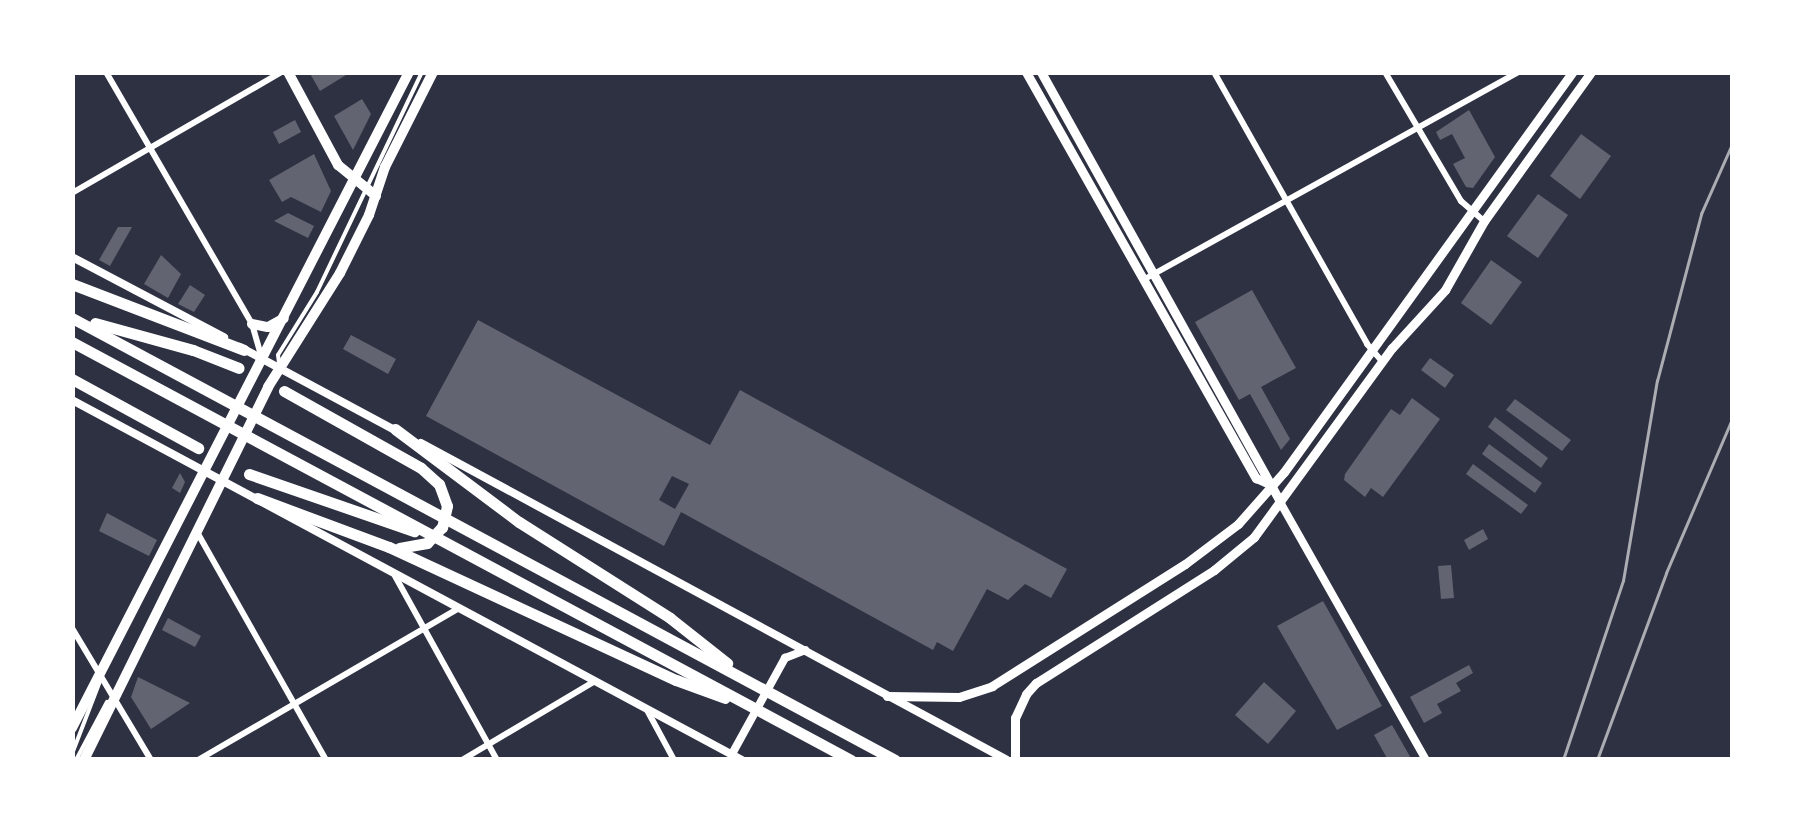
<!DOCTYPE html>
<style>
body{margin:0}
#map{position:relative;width:1805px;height:832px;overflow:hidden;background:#2d3142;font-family:"Times New Roman",serif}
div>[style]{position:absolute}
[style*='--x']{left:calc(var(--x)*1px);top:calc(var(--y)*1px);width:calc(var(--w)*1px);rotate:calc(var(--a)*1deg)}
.building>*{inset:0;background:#626471}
.service>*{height:4px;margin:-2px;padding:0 2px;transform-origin:2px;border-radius:2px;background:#fff}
.minor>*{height:6px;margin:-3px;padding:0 3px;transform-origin:3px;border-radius:3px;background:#fff}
.tertiary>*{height:8px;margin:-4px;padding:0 4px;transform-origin:4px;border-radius:4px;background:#fff}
.secondary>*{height:9px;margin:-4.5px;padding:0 4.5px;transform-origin:4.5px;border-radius:4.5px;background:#fff}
.primary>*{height:10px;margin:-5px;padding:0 5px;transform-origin:5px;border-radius:5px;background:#fff}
.motorway>*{height:11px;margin:-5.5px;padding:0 5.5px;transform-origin:5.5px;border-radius:5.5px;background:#fff}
.rail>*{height:2.5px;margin:-1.25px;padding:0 1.25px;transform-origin:1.25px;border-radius:1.25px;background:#abadb3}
span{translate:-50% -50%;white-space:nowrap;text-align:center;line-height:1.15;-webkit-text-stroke:10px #fff;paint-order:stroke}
.frame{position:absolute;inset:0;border:75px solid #fff;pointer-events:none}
</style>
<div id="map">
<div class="building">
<i style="clip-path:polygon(309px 72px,351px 72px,320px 91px)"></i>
<i style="clip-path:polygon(362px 99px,371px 114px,353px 150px,334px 116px)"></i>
<i style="clip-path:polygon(1469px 110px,1495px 157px,1473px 188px,1466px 187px,1453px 164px,1465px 158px,1452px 134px,1440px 140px,1436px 132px)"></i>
<i style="clip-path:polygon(295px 120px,301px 132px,279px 144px,273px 132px)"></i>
<i style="clip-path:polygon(1581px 134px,1611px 156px,1580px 199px,1550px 176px)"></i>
<i style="clip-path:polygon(314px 154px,331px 191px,321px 212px,291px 197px,282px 202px,269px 180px)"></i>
<i style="clip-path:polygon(1538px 194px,1568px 215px,1538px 258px,1507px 236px)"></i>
<i style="clip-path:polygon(288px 213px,314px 226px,308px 238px,274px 221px)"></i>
<i style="clip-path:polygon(118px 227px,132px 227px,110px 266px,99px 260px)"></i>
<i style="clip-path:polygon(161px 255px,181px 274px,168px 298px,144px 284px)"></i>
<i style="clip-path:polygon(1491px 260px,1522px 282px,1491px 325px,1461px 303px)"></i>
<i style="clip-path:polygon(190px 285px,205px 295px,194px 312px,178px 304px)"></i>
<i style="clip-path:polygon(1252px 290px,1296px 368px,1261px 387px,1290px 439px,1281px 450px,1250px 394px,1239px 400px,1195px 322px)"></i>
<i style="clip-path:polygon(evenodd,478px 320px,710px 445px,740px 390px,1067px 569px,1051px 598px,1025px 584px,1008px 600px,987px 589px,953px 651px,937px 642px,933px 650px,681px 512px,664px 546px,426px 416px,478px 320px,672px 476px,689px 484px,675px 509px,659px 500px,672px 476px)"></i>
<i style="clip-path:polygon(351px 335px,396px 359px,388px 374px,343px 349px)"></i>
<i style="clip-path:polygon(1430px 358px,1454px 375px,1445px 388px,1421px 370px)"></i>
<i style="clip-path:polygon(1412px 398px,1440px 419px,1383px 497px,1371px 488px,1365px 497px,1344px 480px,1345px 474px,1391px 409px,1400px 415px)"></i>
<i style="clip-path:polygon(1515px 399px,1571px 440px,1562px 451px,1506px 410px)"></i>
<i style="clip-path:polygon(1495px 417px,1548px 458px,1541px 468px,1488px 427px)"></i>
<i style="clip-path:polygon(1489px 444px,1542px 483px,1535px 493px,1482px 454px)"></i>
<i style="clip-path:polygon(1473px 464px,1528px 505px,1521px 514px,1466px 474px)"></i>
<i style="clip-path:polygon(180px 473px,185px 482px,180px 493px,172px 488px)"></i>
<i style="clip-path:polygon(107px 513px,157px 540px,149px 556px,99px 531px)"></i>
<i style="clip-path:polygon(1483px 529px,1488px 539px,1469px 550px,1464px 540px)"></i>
<i style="clip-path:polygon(1451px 565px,1454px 598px,1441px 599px,1438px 566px)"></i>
<i style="clip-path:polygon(1323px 601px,1382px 706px,1337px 730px,1277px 626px)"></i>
<i style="clip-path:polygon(168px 618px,201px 636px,195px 647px,162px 630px)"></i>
<i style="clip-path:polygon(1469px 665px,1473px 673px,1456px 683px,1461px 691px,1437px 704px,1442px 713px,1424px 723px,1410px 697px)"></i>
<i style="clip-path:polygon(138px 677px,190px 703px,151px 729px,131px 697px)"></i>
<i style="clip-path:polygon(1264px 682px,1296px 711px,1268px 744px,1235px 715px)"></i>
<i style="clip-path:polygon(1392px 725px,1412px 760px,1388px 760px,1374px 735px)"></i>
</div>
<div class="service">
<i style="--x:279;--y:363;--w:8;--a:-97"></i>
<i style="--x:278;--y:355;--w:74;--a:-58.2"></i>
<i style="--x:317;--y:292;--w:244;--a:-64.5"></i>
<i style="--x:72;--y:754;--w:78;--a:-69"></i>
<i style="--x:76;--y:760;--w:66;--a:-61.9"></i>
</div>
<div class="minor">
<i style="--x:106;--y:72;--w:291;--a:59.9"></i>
<i style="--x:252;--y:324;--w:37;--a:74"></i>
<i style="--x:1214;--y:72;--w:312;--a:60.6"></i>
<i style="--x:1367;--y:344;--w:23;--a:49"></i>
<i style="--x:1385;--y:72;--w:150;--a:59.5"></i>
<i style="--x:1461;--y:201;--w:30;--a:41"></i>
<i style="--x:72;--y:193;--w:242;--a:-30"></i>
<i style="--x:1143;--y:280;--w:429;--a:-29"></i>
<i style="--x:197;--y:532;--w:262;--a:60.5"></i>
<i style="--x:395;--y:576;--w:210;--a:61"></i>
<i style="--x:72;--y:628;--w:154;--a:59.1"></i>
<i style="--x:647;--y:710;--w:57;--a:61.6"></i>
<i style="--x:198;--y:760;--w:300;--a:-30.2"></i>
<i style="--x:462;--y:760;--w:155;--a:-30.7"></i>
</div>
<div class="tertiary">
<i style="--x:72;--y:257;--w:172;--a:27.8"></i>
<i style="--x:240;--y:347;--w:176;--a:28.2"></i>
<i style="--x:72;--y:400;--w:761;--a:28.25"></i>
<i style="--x:421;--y:443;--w:666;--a:28.41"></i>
<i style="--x:1280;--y:502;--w:296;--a:60.5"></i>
<i style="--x:732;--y:754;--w:110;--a:-61.1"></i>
<i style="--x:785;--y:658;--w:22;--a:-21"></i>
</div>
<div class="secondary">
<i style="--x:1026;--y:72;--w:467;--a:60.5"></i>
<i style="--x:1256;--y:478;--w:12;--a:24"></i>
<i style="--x:1041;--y:72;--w:492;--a:60.9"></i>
<i style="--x:887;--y:696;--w:72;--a:0.8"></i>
<i style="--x:959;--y:697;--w:35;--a:-18"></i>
<i style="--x:992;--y:686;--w:228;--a:-32.3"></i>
<i style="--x:1185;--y:564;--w:66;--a:-37"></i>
<i style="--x:1238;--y:524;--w:69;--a:-48.5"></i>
<i style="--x:1284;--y:472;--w:493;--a:-54.2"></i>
<i style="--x:1015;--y:760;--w:42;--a:-90"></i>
<i style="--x:1015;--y:718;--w:26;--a:-65"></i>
<i style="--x:1026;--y:694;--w:15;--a:-48"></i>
<i style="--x:1036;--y:683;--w:211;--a:-32.4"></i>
<i style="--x:1214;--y:570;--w:52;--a:-39.5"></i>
<i style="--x:1254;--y:537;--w:234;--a:-53.9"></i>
<i style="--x:1392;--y:348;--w:79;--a:-47.6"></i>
<i style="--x:1445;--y:290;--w:79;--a:-60.5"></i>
<i style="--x:1484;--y:221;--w:183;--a:-54.3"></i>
</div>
<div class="primary">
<i style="--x:288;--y:72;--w:106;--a:61.7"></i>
<i style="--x:338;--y:165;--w:49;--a:39.2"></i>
<i style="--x:252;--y:324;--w:16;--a:11"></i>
<i style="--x:268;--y:327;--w:18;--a:-29"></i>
<i style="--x:72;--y:728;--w:737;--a:-62.81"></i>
<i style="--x:84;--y:760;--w:416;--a:-63.7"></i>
<i style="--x:268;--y:387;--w:135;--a:-57.7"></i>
<i style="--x:340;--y:273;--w:65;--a:-63.4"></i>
<i style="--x:369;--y:215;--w:51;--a:-71.6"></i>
<i style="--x:385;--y:167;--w:106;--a:-63.2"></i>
</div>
<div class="motorway">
<i style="--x:72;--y:284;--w:184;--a:21"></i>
<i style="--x:72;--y:318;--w:934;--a:28.24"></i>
<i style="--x:95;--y:323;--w:102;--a:15.4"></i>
<i style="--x:193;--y:350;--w:49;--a:21.4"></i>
<i style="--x:72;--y:342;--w:884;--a:28.22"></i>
<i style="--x:72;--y:379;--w:144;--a:28.7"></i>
<i style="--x:284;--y:391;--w:157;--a:29.3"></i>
<i style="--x:421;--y:468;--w:24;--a:42"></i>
<i style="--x:439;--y:484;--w:23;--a:70"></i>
<i style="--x:447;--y:506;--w:22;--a:103"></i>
<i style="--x:442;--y:527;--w:22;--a:133"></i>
<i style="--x:427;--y:543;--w:28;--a:170"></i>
<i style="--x:395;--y:429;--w:155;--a:36.9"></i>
<i style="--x:519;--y:522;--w:179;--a:32.4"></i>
<i style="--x:670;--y:618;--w:73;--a:38.3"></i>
<i style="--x:249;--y:474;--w:175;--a:19.1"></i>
<i style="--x:257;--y:498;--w:141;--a:20.4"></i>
<i style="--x:389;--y:547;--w:316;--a:24.9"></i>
<i style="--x:676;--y:680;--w:52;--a:20.2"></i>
</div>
<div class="rail">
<i style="--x:1563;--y:760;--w:189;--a:-71.5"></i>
<i style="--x:1623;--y:581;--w:203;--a:-80.4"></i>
<i style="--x:1657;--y:381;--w:173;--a:-75.2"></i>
<i style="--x:1701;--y:214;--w:77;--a:-66.1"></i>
<i style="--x:1597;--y:760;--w:199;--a:-69.7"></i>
<i style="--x:1666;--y:573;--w:168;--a:-66.8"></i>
</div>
<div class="frame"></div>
</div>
